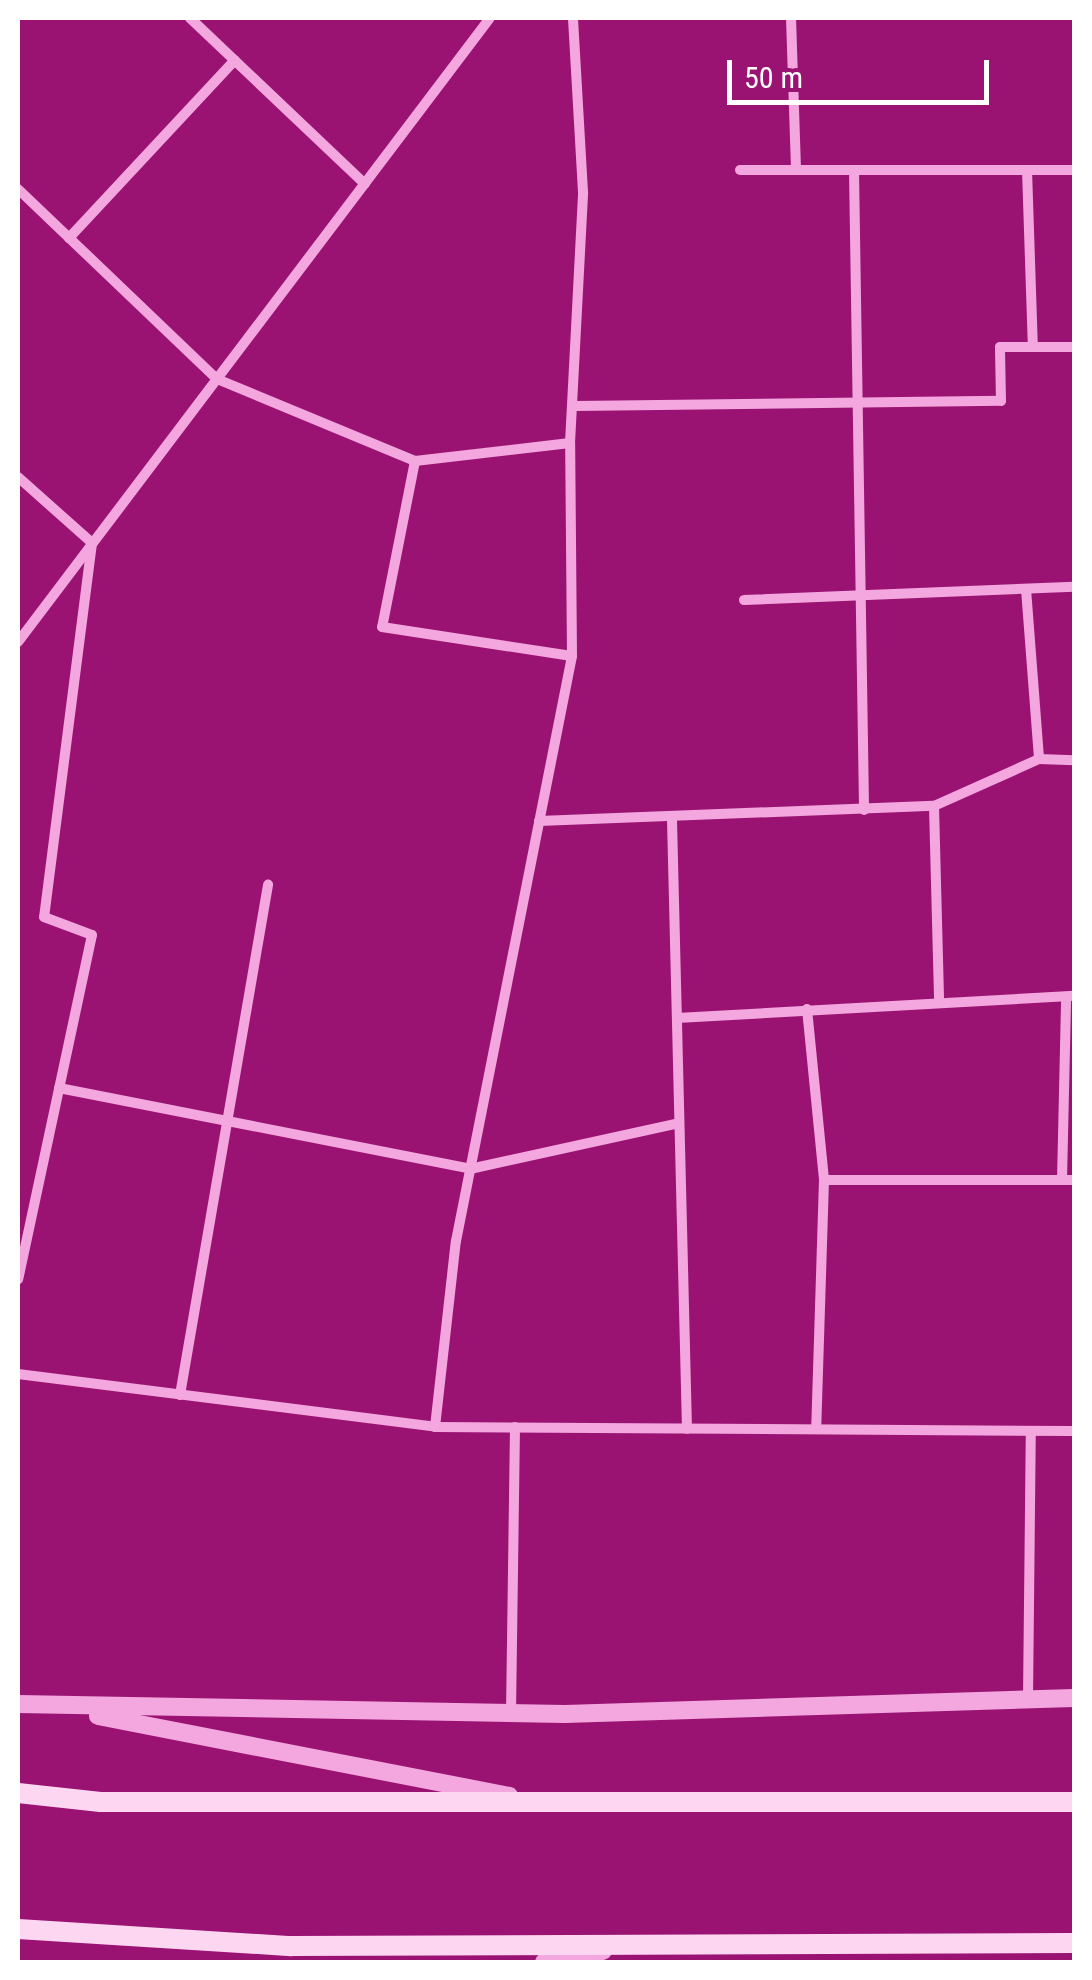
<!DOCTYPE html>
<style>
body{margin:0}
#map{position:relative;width:1092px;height:1980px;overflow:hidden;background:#9a1373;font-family:"Roboto Condensed",sans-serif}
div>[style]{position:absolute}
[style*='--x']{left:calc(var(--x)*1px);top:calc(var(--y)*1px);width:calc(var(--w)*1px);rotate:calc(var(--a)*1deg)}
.minor>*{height:10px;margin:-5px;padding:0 5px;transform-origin:5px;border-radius:5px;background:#f3a7de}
.tertiary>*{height:18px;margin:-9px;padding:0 9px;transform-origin:9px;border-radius:9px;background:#f3a7de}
.secondary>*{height:20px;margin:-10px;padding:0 10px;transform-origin:10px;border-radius:10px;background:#fdd7f2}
span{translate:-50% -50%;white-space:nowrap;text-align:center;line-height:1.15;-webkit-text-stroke:8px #9a1373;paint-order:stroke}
.frame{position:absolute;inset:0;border:20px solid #fff;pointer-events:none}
.scale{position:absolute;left:727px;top:60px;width:262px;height:45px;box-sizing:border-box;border:5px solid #fff;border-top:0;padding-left:12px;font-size:30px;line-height:35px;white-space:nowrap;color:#fff;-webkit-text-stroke:8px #9a1373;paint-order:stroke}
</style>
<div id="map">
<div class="minor">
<i style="--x:190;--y:18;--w:241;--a:43.5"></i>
<i style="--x:791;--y:18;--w:152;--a:88.1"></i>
<i style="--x:740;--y:170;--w:334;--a:0"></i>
<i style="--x:854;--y:170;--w:640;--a:89.1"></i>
<i style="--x:1027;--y:170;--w:177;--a:88.1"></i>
<i style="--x:18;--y:189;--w:275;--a:43.7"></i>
<i style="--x:217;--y:379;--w:214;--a:22.5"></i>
<i style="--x:415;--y:461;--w:156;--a:-6.6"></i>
<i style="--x:69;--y:238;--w:243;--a:-47"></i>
<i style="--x:575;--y:406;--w:426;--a:-0.7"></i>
<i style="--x:1001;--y:401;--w:54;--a:-91.1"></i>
<i style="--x:1000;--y:347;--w:74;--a:0"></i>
<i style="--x:415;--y:461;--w:169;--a:101.2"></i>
<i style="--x:382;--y:627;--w:192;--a:8.7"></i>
<i style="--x:18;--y:477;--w:99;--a:41.7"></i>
<i style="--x:92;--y:543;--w:377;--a:97.3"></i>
<i style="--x:44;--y:917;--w:51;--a:20.6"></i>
<i style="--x:92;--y:935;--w:352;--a:102.1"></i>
<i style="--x:1026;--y:589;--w:170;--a:85.6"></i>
<i style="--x:744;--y:600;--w:330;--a:-2.3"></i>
<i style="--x:18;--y:642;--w:782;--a:-52.9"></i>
<i style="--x:934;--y:806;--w:193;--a:88.5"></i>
<i style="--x:672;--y:820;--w:609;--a:88.59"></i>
<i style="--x:539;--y:821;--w:395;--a:-2.2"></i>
<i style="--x:934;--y:806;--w:115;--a:-24.1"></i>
<i style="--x:1039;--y:759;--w:35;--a:2"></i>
<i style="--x:807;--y:1009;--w:172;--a:84.3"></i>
<i style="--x:824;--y:1180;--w:249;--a:91.8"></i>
<i style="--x:677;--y:1018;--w:398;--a:-3.2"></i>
<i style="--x:59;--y:1088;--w:419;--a:11.1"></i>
<i style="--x:470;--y:1169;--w:214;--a:-12.4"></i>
<i style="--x:824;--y:1180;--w:250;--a:0"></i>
<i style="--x:1062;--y:1180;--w:183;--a:-88.7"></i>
<i style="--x:18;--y:1374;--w:420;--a:7.2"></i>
<i style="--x:435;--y:1427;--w:639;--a:0.36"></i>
<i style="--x:180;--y:1395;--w:518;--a:-80.21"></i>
<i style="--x:435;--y:1427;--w:187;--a:-83.6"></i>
<i style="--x:456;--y:1241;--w:596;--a:-78.78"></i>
<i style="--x:572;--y:656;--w:213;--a:-90.5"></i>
<i style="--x:570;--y:443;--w:251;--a:-87"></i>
<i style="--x:583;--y:192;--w:174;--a:-93.3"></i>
<i style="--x:1028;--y:1699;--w:268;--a:-89.4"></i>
<i style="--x:511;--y:1713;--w:286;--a:-89.2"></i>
</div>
<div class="tertiary">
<i style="--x:18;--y:1704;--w:547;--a:1.05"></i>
<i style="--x:565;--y:1714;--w:509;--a:-1.8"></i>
<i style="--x:98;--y:1716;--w:419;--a:11"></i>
<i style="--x:544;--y:1962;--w:60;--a:-10.6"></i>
</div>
<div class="secondary">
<i style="--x:18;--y:1793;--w:83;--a:6.2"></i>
<i style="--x:101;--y:1802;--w:973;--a:0"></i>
<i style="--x:18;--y:1929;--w:274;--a:3.6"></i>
<i style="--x:291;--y:1946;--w:783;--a:-0.22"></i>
</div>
<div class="frame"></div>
<div class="scale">50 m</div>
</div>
